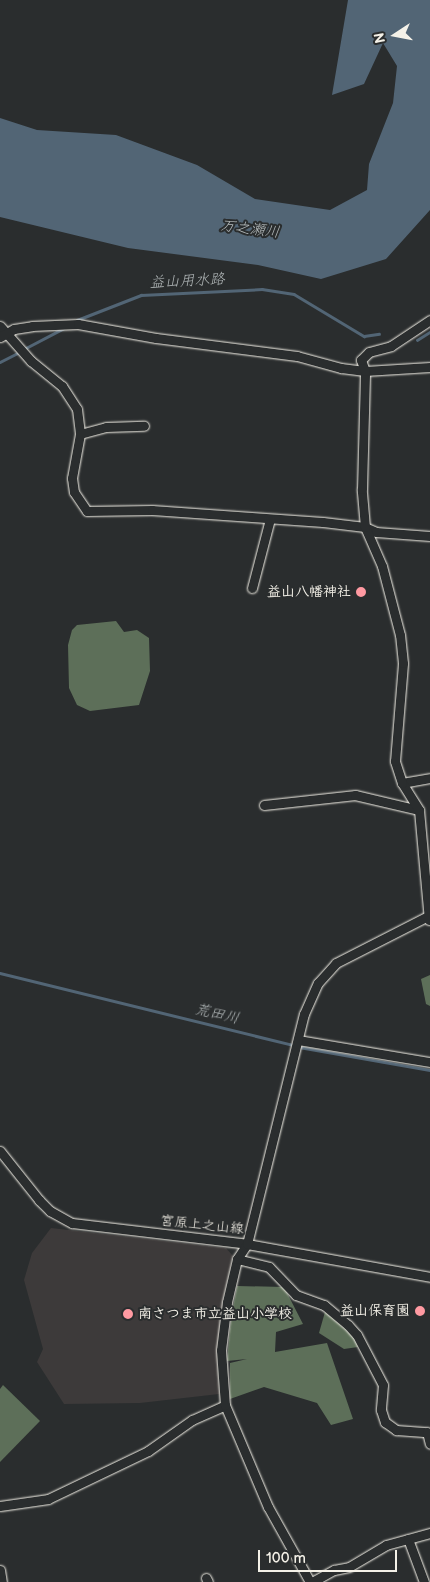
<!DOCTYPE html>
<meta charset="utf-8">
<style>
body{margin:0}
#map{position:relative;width:430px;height:1582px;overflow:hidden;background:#2a2d2e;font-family:"Balsamiq Sans","Klee One",sans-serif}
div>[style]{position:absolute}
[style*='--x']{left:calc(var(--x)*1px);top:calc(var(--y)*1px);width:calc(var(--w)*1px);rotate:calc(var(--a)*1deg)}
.built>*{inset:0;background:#3d3a3a}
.green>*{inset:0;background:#5d6f59}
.water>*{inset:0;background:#526575}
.stream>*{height:2.5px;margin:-1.25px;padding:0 1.25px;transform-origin:1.25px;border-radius:1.25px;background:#526575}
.roads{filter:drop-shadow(0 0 1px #f4f1e8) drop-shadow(0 0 1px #f4f1e8)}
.minor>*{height:9px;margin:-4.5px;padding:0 4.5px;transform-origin:4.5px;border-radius:4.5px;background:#2a2d2e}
.dots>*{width:14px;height:14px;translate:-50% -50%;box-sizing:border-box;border:2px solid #2a2d2e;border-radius:50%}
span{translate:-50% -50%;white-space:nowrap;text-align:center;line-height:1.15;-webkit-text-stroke:4px #2a2d2e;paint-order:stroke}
.poi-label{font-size:14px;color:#f4f1e8;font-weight:700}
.right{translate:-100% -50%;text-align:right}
.left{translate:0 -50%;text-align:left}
.street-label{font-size:14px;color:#f4f1e8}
.water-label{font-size:15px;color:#b3b9ba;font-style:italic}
.north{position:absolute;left:370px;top:10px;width:50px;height:50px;-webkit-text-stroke:4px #2a2d2e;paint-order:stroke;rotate:259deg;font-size:14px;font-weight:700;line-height:20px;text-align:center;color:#f4f1e8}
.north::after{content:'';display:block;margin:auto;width:18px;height:22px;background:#f4f1e8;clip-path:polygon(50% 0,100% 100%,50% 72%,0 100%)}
.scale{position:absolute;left:258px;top:1550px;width:139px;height:22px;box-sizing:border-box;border:2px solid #f4f1e8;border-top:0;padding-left:6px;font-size:15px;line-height:18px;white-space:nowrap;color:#f4f1e8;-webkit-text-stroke:4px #2a2d2e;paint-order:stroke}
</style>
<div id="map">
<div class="built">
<i style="clip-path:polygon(51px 1228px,226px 1248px,233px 1256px,223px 1299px,217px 1356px,219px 1394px,140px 1403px,64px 1404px,37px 1362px,43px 1349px,24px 1280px,32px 1253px)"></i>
</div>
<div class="green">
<i style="clip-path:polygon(116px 621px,124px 632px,137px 630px,149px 638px,150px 671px,139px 705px,90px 711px,77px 705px,69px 688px,68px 645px,72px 630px,77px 625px)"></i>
<i style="clip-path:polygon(430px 975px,430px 1006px,426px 1004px,421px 979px)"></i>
<i style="clip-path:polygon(237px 1286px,284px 1287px,303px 1324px,276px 1332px,275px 1352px,327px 1343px,353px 1419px,331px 1425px,317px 1403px,264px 1387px,230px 1399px,230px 1363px,247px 1359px,227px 1361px,231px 1318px)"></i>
<i style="clip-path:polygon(325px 1312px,353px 1336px,358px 1347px,344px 1349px,319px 1333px)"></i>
<i style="clip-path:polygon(3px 1385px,40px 1421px,0 1462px,0 1389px)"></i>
</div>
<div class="water">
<i style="clip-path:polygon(348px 0,430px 0,430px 210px,386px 259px,321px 279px,258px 265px,128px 248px,0 217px,0 118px,37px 130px,116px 135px,197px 165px,255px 199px,330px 210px,367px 190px,369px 164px,393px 103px,397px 66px,383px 43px,364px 84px,332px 95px)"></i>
</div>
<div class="stream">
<i style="--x:77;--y:320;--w:69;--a:-21.3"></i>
<i style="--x:141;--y:295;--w:121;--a:-2.8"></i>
<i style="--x:262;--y:289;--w:32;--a:9"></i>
<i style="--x:294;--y:294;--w:82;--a:31"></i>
<i style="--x:364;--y:336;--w:15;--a:-8"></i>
<i style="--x:417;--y:340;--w:15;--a:-32"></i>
<i style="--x:24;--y:349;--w:45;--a:-27.7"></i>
<i style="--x:0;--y:362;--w:22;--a:-27"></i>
<i style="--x:0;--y:973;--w:302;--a:13.8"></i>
<i style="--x:299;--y:1047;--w:133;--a:10"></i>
</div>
<div class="roads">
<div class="minor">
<i style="--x:0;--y:326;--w:47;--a:48.5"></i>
<i style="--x:31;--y:361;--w:40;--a:39"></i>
<i style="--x:62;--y:386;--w:27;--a:57"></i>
<i style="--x:77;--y:409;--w:25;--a:83"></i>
<i style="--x:80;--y:434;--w:45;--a:100.3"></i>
<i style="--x:72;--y:478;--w:14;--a:82"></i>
<i style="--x:74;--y:492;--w:23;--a:56"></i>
<i style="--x:87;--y:511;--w:65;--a:-0.9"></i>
<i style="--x:152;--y:510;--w:171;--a:4"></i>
<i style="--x:323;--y:522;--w:42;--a:6.8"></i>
<i style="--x:365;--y:527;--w:12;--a:24"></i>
<i style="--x:376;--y:532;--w:54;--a:4.2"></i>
<i style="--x:0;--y:337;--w:16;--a:-30"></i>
<i style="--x:14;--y:329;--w:18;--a:-9"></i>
<i style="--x:32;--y:326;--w:46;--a:-2.5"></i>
<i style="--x:78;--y:324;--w:79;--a:10.2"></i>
<i style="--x:156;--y:338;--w:142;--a:7.3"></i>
<i style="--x:297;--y:356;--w:46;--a:15.3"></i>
<i style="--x:341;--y:368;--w:24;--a:7"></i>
<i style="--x:365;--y:371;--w:65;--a:-3.5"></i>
<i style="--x:80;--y:434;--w:27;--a:-15"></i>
<i style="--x:106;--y:427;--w:38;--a:-2"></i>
<i style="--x:252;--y:588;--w:71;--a:-75.4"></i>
<i style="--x:402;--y:783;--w:28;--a:-10"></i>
<i style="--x:264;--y:805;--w:92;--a:-6.3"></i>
<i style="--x:355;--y:795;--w:66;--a:13.2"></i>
<i style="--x:429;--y:920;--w:110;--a:-95.2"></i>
<i style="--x:419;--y:810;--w:32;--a:-122"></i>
<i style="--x:402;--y:783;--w:23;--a:-108"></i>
<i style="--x:395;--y:761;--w:98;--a:-85.3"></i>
<i style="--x:403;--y:663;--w:28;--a:-96"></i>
<i style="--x:400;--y:635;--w:71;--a:-104.6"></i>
<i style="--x:382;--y:566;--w:43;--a:-113.6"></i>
<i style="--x:365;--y:527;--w:38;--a:-95"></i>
<i style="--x:362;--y:489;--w:118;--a:-88.5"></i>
<i style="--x:365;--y:371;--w:12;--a:-110"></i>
<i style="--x:361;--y:360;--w:11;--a:-45"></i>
<i style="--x:369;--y:352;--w:23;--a:-15"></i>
<i style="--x:391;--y:346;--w:47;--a:-33.7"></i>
<i style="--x:298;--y:1040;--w:134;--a:9.5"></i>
<i style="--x:0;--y:1151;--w:63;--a:51.5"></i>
<i style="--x:39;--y:1200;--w:16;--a:45"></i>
<i style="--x:50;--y:1211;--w:25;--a:29"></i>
<i style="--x:72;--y:1223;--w:176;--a:6.8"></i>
<i style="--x:247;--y:1244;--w:186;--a:10.2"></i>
<i style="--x:237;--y:1259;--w:33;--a:14"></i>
<i style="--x:269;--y:1267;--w:39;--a:46"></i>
<i style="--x:296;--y:1295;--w:30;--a:20"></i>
<i style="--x:324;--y:1305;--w:31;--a:40"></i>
<i style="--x:348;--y:1325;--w:13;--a:48"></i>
<i style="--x:357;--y:1335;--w:56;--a:62.5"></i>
<i style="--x:383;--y:1385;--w:25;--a:95"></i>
<i style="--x:381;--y:1410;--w:13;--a:72"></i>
<i style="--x:385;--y:1422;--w:14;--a:36"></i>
<i style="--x:396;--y:1430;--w:31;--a:4"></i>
<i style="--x:427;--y:1432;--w:12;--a:76"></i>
<i style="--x:0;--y:1506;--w:49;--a:-8.3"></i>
<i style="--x:48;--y:1499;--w:111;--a:-25.6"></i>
<i style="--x:148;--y:1451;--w:54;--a:-35.2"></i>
<i style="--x:192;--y:1420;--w:36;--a:-24"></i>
<i style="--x:408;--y:1539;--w:46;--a:69.6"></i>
<i style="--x:0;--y:1570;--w:12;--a:81"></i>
<i style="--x:206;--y:1578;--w:4;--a:63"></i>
<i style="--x:310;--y:1582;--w:86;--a:-119.2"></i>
<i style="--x:268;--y:1507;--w:111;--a:-112.9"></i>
<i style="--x:225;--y:1405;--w:55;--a:-94.2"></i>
<i style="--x:221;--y:1350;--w:48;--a:-82.9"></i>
<i style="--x:227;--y:1302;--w:44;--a:-76.9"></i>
<i style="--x:237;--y:1259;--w:18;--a:-56"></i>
<i style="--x:247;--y:1244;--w:237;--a:-76.1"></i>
<i style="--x:304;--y:1014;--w:34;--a:-66"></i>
<i style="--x:318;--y:983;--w:27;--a:-48"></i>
<i style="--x:336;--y:963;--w:106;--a:-27.1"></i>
<i style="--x:312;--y:1582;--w:25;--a:-29"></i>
<i style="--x:334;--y:1570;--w:15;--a:-11"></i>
<i style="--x:349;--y:1567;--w:43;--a:-30.7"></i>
<i style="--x:386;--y:1545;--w:46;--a:-15.3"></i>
</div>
</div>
<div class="dots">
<i style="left:361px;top:592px;background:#ff9aa2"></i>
<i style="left:420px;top:1311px;background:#ff9aa2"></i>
<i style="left:128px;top:1314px;background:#ff9aa2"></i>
</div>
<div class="poi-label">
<span class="right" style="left:351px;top:592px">益山八幡神社</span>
<span class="right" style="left:410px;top:1311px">益山保育園</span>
<span class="left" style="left:138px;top:1314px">南さつま市立益山小学校</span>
</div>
<div class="street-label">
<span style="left:202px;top:1225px;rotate:6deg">宮原上之山線</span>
</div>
<div class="water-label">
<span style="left:250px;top:229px;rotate:7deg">万之瀬川</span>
<span style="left:187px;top:281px;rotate:-3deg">益山用水路</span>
<span style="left:217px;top:1014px;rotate:13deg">荒田川</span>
</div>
<div class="north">N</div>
<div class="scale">100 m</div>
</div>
